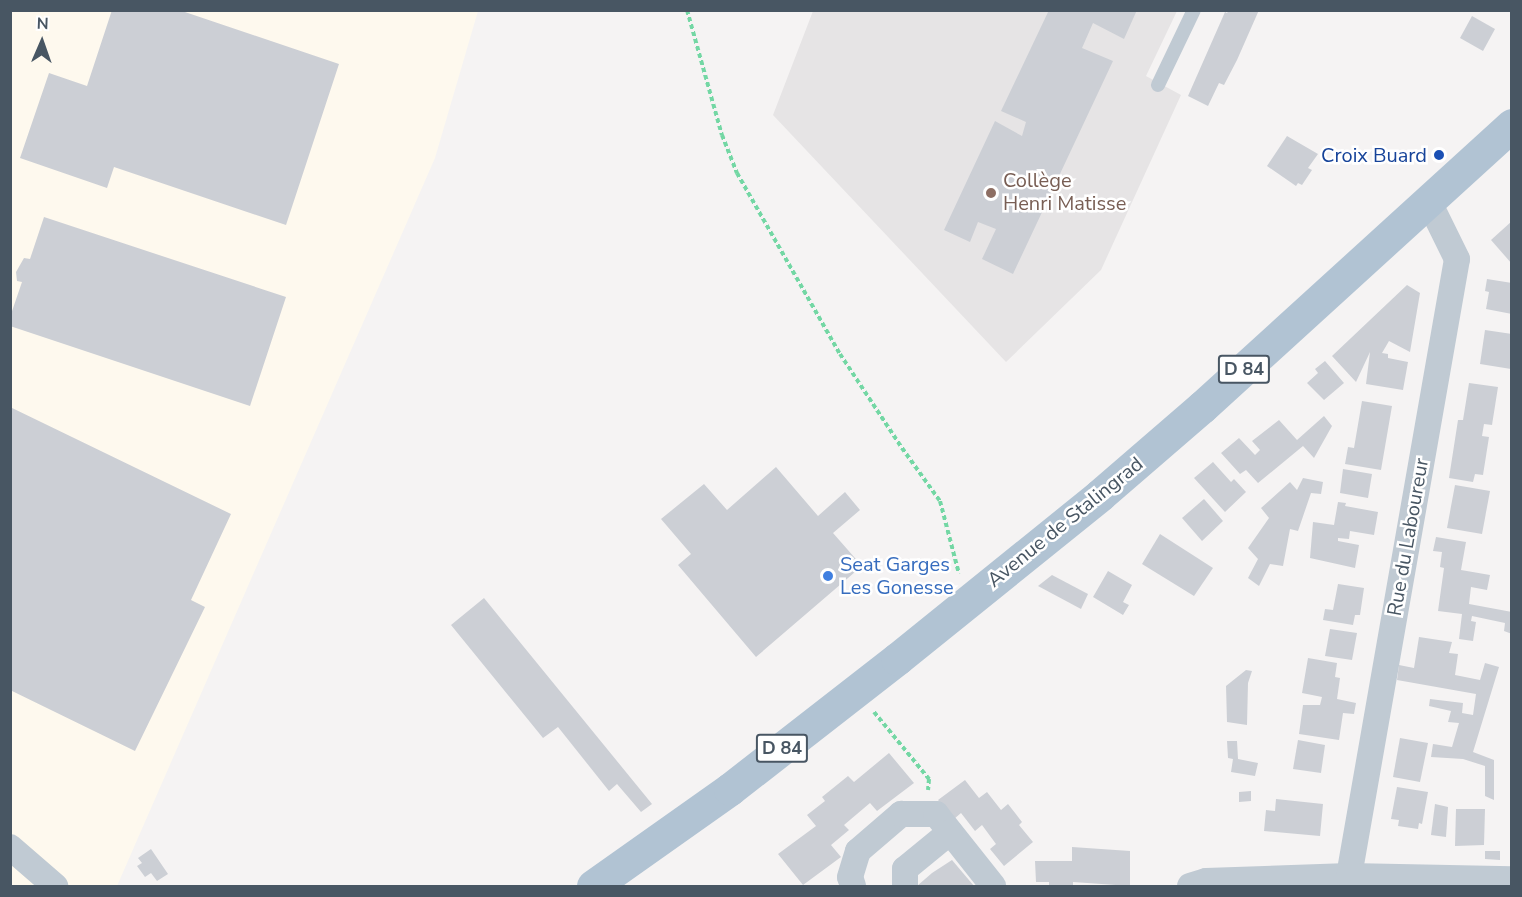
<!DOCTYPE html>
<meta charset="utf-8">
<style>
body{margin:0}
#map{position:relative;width:1522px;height:897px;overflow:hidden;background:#f5f3f3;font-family:"Nunito Sans",sans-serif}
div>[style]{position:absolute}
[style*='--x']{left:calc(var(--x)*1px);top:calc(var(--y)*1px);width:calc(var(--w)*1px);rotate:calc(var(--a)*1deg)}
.commercial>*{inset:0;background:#fef9ee}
.education>*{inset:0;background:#e6e4e5}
.building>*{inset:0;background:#cccfd5}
.path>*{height:4px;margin-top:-2px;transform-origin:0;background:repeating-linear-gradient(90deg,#73d7a4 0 4.5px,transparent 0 7.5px)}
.service>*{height:14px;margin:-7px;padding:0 7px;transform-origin:7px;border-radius:7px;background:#c0cad3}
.minor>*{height:26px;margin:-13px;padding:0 13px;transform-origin:13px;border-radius:13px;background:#c0cad3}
.primary>*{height:33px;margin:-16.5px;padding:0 16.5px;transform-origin:16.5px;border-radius:16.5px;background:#b1c3d3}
.dots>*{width:16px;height:16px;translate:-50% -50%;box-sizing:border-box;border:3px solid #fff;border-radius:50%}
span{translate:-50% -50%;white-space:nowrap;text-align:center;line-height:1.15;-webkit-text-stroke:5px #fff;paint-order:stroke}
.shield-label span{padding:2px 4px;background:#fff;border:2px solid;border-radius:4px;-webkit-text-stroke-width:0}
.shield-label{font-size:18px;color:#485663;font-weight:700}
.transit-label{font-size:20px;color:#164399}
.right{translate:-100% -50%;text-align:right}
.education-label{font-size:20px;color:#785e54}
.left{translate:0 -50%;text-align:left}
.street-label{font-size:20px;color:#485663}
.shop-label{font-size:20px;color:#366cbe}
.frame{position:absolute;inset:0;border:12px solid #485663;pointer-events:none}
.north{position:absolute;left:12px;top:12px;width:60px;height:60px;-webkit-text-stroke:4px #fff;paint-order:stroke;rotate:2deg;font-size:16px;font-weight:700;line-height:24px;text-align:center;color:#485663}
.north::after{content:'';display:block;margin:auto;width:21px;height:27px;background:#485663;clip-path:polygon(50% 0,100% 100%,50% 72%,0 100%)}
</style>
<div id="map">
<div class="commercial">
<i style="clip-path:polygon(10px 11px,478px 11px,435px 158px,117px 886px,11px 886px)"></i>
</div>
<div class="education">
<i style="clip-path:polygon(813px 11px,1177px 11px,1146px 76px,1181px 95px,1101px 270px,1006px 362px,773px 115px)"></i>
</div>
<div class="building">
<i style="clip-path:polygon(112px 10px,179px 10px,339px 64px,286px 225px,114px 167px,107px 188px,20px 158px,49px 73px,87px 86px)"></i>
<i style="clip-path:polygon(1049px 10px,1137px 10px,1124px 39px,1093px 23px,1082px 48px,1113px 61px,1013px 274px,982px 259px,996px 229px,978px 222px,970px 242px,944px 230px,995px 121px,1022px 136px,1026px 122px,1001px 111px)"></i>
<i style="clip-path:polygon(1229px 10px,1259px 10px,1237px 60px,1224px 85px,1219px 83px,1208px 106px,1188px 96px,1225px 12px,1227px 13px)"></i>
<i style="clip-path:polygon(1472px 16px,1495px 29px,1483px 51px,1460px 38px)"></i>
<i style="clip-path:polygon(1287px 136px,1318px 154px,1308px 168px,1312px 170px,1302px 185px,1298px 183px,1296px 186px,1267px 166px)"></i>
<i style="clip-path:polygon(44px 217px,286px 297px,250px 406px,10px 326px,10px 317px,22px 282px,17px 281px,16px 272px,24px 258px,30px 259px)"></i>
<i style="clip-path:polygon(1512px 221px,1512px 264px,1491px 240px)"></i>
<i style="clip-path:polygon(1487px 279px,1512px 283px,1512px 314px,1486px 309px,1489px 292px,1485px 291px)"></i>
<i style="clip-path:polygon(1407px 285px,1420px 293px,1410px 352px,1389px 341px,1382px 353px,1388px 354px,1388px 358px,1408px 362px,1403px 390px,1366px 384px,1370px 352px,1356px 382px,1332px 356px)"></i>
<i style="clip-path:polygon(1485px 330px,1512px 334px,1511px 369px,1480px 364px)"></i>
<i style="clip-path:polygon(1325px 361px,1344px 383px,1324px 400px,1307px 383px,1318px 373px,1315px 369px)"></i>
<i style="clip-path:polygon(1469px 383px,1498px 387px,1492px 425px,1484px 424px,1482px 436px,1489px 437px,1483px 475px,1475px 474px,1473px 482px,1449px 478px,1458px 420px,1463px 420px)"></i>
<i style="clip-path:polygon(1362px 401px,1392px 406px,1381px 470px,1345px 464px,1348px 447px,1354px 448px)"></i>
<i style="clip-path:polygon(10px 407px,231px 514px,191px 600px,205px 607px,135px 751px,10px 690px)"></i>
<i style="clip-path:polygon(1324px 416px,1332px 426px,1314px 458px,1303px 446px,1258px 483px,1246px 470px,1240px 474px,1221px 453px,1239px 438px,1255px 455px,1260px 450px,1252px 441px,1279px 420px,1297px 440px)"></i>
<i style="clip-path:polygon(1213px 462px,1231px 482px,1234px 479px,1246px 492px,1225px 512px,1194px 478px)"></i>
<i style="clip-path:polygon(776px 467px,818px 516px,845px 492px,860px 510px,833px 533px,862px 566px,756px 657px,678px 565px,691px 554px,661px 519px,704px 484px,727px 510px)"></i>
<i style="clip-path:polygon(1343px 469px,1372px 474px,1368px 498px,1340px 493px)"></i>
<i style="clip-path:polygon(1303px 478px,1323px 482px,1321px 494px,1311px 493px,1298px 531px,1290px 529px,1283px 566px,1270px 564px,1259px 586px,1248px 578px,1258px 559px,1248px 548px,1269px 518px,1261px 508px,1290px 482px,1297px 490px)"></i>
<i style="clip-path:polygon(1455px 485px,1490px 491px,1482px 534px,1447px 528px)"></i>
<i style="clip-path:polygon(1204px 499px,1223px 521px,1202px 541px,1182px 518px)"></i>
<i style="clip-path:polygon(1338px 502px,1346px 503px,1345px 506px,1378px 512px,1374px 535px,1350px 531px,1349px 539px,1338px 538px,1338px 541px,1359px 545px,1355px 568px,1310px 558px,1313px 522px,1334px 525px)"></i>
<i style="clip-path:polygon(1160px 534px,1213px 568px,1194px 596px,1142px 564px)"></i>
<i style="clip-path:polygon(1436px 537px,1466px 542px,1461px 570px,1490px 575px,1487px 590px,1471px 587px,1469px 604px,1512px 612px,1512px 634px,1504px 631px,1505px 623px,1472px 616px,1471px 621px,1476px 622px,1473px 641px,1459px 639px,1462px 614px,1438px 611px,1444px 568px,1440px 567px,1442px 552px,1433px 551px)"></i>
<i style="clip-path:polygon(1108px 571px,1132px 585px,1123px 602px,1129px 605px,1123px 615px,1093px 597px)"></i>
<i style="clip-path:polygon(1052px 575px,1088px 594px,1081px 609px,1038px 586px)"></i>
<i style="clip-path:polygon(1338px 584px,1364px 588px,1360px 615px,1355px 615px,1353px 625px,1323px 620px,1325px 609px,1333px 610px)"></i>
<i style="clip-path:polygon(484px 598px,652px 804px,641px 812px,617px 784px,609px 791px,558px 727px,543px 738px,451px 625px)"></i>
<i style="clip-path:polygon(1330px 629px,1357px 633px,1352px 660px,1325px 656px)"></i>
<i style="clip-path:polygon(1419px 637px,1452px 642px,1449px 653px,1458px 654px,1455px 675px,1480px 680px,1485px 663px,1499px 667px,1473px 752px,1494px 760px,1494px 800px,1485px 796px,1485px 766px,1463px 759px,1431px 757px,1433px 744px,1452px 747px,1459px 723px,1448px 722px,1451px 711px,1429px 706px,1430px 699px,1463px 703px,1462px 713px,1473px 715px,1476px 694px,1397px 680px,1399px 665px,1414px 668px)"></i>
<i style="clip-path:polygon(1308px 658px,1337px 663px,1335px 677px,1340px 678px,1337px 699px,1356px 703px,1354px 714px,1343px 713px,1339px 740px,1299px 734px,1303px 705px,1320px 705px,1322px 697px,1302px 693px)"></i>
<i style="clip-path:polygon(1246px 670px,1252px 671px,1248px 683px,1247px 725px,1227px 722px,1226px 686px)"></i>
<i style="clip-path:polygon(1400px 738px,1428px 743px,1420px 782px,1393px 777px)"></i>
<i style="clip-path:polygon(1298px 740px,1325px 745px,1321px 773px,1293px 769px)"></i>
<i style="clip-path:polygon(1227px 741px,1237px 741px,1238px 759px,1258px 763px,1255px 776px,1231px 772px,1233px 759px,1228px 758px)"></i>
<i style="clip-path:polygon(889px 753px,914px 783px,877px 811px,870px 803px,844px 825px,849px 830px,831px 845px,841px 857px,803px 885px,778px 854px,816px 826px,807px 815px,825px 801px,822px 797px,848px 776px,854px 782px)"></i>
<i style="clip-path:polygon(965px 780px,979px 798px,987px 792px,1001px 810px,1008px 804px,1022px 822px,1019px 825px,1033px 842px,1004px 866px,990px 849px,996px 844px,982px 825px,975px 831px,961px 813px,954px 819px,938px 800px)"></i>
<i style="clip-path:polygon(1397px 787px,1428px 792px,1422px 824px,1419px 823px,1418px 829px,1398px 826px,1399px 820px,1391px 819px)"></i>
<i style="clip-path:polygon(1251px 791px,1251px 801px,1239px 802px,1239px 792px)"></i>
<i style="clip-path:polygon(1276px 799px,1323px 804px,1320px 836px,1264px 831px,1266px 810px,1275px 811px)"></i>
<i style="clip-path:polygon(1435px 804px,1448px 807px,1446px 837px,1431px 835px)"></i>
<i style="clip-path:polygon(1456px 809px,1485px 809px,1484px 845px,1455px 846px)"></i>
<i style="clip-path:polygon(1072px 847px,1130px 851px,1130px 886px,1073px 882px,1073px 886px,1049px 886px,1049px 882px,1036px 882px,1035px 861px,1072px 861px)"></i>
<i style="clip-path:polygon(151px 849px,168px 874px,157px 881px,151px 873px,145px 877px,137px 866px,142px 863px,138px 858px)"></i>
<i style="clip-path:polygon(1485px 851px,1500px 851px,1500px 860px,1485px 859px)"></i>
<i style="clip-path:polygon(952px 860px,974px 886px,917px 886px,932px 873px)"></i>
</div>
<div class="path">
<i style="--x:687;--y:10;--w:130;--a:74.4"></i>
<i style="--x:722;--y:135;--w:41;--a:68.5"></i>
<i style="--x:737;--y:173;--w:208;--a:60.4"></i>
<i style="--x:840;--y:354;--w:113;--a:56.6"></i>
<i style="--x:902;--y:448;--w:65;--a:54.4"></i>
<i style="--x:940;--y:501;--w:75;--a:75.4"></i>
<i style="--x:874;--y:712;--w:87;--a:50.6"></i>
<i style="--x:929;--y:779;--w:11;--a:95"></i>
</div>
<div class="service">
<i style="--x:1158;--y:85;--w:83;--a:-64.4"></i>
</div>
<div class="minor">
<i style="--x:10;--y:847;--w:60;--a:40.9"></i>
<i style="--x:1349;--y:876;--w:626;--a:-80.07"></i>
<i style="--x:1457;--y:259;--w:64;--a:-116.2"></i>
<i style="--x:853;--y:886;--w:9;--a:-108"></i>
<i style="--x:850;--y:877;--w:27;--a:-73"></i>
<i style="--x:858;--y:851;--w:57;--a:-40.7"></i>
<i style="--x:901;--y:814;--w:35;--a:0"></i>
<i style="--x:936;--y:814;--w:92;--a:51.6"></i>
<i style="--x:905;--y:886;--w:17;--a:-90"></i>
<i style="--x:905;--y:869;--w:58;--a:-39.4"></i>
<i style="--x:1190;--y:886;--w:17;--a:-17"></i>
<i style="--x:1206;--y:881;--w:143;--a:-2"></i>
<i style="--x:1349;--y:876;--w:163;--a:1.1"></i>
</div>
<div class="primary">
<i style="--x:593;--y:886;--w:168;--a:-35.3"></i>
<i style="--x:730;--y:789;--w:212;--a:-37.9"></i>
<i style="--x:897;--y:659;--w:261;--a:-38.9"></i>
<i style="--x:1100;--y:495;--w:135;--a:-40.8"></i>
<i style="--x:1202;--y:407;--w:419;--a:-42.3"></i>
</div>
<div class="dots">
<i style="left:1439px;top:155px;background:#1a4fb4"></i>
<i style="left:991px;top:193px;background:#8d6e63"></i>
<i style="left:828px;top:576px;background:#3f7fe0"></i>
</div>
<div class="shield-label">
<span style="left:1244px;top:369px">D 84</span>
<span style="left:782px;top:748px">D 84</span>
</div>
<div class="transit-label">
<span class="right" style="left:1427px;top:155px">Croix Buard</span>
</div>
<div class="education-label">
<span class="left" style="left:1003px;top:192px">Collège<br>Henri Matisse</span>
</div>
<div class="street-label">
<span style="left:1065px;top:522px;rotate:-39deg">Avenue de Stalingrad</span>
<span style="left:1408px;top:537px;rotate:-80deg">Rue du Laboureur</span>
</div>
<div class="shop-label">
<span class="left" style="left:840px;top:576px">Seat Garges<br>Les Gonesse</span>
</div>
<div class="frame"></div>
<div class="north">N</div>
</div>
